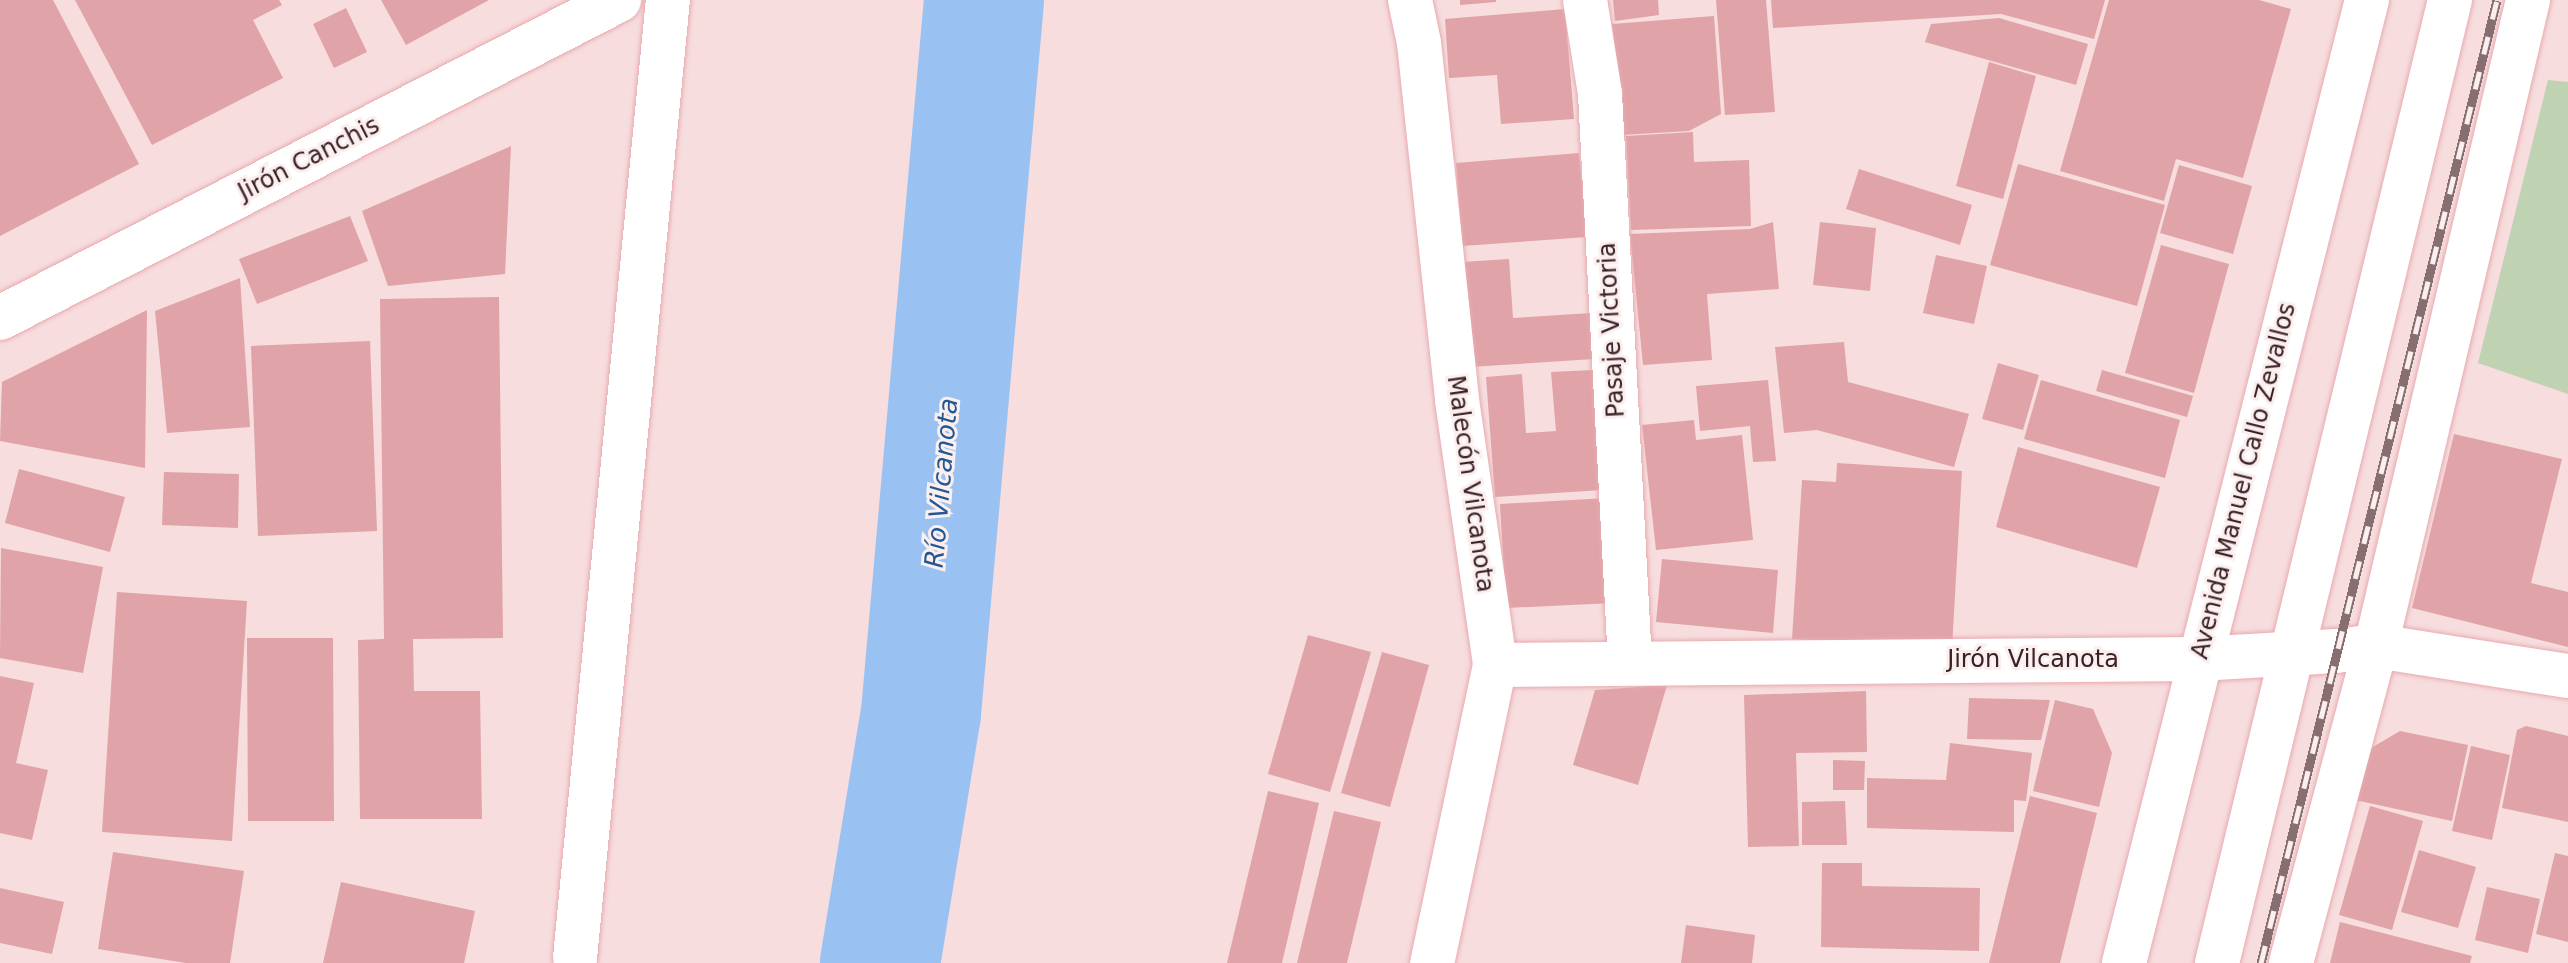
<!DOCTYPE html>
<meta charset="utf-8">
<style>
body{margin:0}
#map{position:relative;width:2568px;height:963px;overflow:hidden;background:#f7ddde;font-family:"DejaVu Sans",sans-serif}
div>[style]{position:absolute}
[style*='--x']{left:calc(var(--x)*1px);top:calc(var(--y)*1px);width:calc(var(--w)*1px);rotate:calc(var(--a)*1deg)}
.green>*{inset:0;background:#bfd3b2}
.river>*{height:120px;margin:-60px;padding:0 60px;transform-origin:60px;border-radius:60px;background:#99c2f2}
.building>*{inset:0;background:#e0a3a8}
.roads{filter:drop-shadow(0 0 2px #e8aaaf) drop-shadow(0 0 2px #e8aaaf)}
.minor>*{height:44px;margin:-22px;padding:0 22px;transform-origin:22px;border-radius:22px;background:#fff}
.rail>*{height:9px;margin-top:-4.5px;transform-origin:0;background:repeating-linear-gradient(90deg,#fbeeee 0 18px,#876e71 0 36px);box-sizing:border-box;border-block:2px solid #876e71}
span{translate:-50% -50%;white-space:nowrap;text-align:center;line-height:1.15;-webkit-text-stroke:6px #fbeeee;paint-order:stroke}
.street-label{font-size:24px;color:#392124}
.water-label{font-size:26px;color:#215793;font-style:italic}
</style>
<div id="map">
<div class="green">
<i style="clip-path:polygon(2548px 80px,2568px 82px,2568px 394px,2478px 363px)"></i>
</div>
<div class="river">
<i style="--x:880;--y:963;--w:253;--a:-80.7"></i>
<i style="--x:921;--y:713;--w:716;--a:-84.95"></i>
</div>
<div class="building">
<i style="clip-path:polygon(0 0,53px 0,139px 164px,0 236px)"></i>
<i style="clip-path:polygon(75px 0,279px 0,282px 5px,253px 20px,283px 78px,152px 145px)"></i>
<i style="clip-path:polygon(381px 0,489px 0,406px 45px)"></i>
<i style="clip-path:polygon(1460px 0,1496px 0,1496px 2px,1460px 5px)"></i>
<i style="clip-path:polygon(1613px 0,1658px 0,1659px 15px,1615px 21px)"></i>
<i style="clip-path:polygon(1716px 0,1766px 0,1775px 112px,1725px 115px)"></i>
<i style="clip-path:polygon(1771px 0,2105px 0,2094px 39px,2001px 14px,1773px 28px)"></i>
<i style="clip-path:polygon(2109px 0,2259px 0,2291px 9px,2243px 178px,2176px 159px,2164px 201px,2060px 171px)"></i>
<i style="clip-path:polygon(346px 8px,367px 52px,334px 68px,313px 24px)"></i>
<i style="clip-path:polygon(1565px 9px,1574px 119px,1501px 124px,1497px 75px,1449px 78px,1445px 19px)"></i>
<i style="clip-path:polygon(1714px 16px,1721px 114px,1689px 131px,1622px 135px,1612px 24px)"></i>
<i style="clip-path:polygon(1999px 18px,2088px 44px,2076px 85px,1925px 42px,1931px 24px)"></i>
<i style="clip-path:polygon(1989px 62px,2036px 76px,2003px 199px,1956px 186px)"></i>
<i style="clip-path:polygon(1693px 132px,1694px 162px,1749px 160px,1751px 226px,1631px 230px,1626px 136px)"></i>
<i style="clip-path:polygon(511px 146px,505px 274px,388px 286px,362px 211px)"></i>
<i style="clip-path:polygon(1579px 153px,1587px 237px,1462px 246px,1456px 163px)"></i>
<i style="clip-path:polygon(2018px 164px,2165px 205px,2137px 306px,1990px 265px)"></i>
<i style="clip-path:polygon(2179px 165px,2252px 186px,2233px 254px,2160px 233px)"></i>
<i style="clip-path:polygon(1859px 169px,1972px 205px,1960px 245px,1846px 209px)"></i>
<i style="clip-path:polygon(350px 216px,368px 261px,257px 304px,239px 259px)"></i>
<i style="clip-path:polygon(1773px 222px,1779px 289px,1707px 294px,1712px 360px,1643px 365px,1630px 234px,1750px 229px)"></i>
<i style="clip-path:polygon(1820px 222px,1876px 228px,1870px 291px,1813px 285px)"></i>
<i style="clip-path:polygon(2161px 245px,2229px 264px,2194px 393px,2125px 373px)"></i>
<i style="clip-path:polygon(1936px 255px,1987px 266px,1974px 324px,1923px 313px)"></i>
<i style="clip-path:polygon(1509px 259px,1513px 318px,1591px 313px,1594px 359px,1470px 367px,1462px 262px)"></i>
<i style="clip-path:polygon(240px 278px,250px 427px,167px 433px,155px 311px)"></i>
<i style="clip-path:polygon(499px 297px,503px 638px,413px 639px,414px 691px,480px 691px,482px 819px,360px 819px,358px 640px,384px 639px,380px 299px)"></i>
<i style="clip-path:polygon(147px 310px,145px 468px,0 441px,2px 382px)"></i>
<i style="clip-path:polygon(370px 341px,377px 531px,258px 536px,251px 346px)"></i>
<i style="clip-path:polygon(1844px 342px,1848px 382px,1969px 414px,1954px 467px,1817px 430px,1784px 433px,1775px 347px)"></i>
<i style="clip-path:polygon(1998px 363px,2039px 375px,2023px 430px,1982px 419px)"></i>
<i style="clip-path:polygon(1593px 370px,1602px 490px,1495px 497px,1486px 377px,1522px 374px,1526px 433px,1556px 431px,1551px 372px)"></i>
<i style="clip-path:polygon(2102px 370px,2193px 396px,2187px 417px,2096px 391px)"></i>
<i style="clip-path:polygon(1768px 380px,1776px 461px,1753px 462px,1750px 426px,1700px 431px,1696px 386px)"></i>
<i style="clip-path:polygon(2041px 380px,2180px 420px,2165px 478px,2024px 439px)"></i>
<i style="clip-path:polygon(1694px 420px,1696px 440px,1742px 435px,1753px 540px,1656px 550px,1642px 425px)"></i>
<i style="clip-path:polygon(2454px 434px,2562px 459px,2531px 583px,2568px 592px,2568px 647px,2412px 608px)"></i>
<i style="clip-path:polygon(2018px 447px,2160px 487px,2137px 568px,1996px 527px)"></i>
<i style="clip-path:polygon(1837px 463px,1962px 471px,1952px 648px,1792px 639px,1802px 480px,1836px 482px)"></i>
<i style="clip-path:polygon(19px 469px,125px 497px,110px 552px,5px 523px)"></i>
<i style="clip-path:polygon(164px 472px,239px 474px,238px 528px,162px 525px)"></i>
<i style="clip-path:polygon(1607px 498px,1613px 603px,1506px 608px,1500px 504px)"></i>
<i style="clip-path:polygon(1px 548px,103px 567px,83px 673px,0 658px)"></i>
<i style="clip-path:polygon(1662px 559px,1778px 570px,1773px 633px,1656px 622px)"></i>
<i style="clip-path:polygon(117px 592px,247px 601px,232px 841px,102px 832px)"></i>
<i style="clip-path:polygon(1308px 635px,1371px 652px,1330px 792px,1268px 774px)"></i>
<i style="clip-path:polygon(247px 638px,333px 638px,334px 821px,248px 821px)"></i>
<i style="clip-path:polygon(1382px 652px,1429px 665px,1390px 807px,1341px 793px)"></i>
<i style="clip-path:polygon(0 676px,34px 683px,16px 763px,48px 770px,32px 840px,0 833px)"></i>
<i style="clip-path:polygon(1667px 685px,1638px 785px,1573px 765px,1595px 690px)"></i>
<i style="clip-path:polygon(1866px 691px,1867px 752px,1796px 753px,1799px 846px,1748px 847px,1744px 695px)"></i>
<i style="clip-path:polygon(1969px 698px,2050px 700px,2041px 740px,1967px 739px)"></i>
<i style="clip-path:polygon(2055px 700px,2093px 709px,2112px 753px,2099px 807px,2033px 791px)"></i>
<i style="clip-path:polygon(2526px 726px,2568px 736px,2568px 822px,2502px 808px,2517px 730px)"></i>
<i style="clip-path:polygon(2400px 731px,2468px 745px,2452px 821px,2355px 800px,2366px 751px)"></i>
<i style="clip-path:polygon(1950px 743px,2032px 753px,2026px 801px,2014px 800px,2014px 832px,1867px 828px,1867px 778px,1946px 780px)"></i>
<i style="clip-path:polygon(2471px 746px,2510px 755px,2492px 840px,2452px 831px)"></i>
<i style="clip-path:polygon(1833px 760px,1865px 761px,1864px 790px,1833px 790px)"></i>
<i style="clip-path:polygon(1268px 791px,1319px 803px,1282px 963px,1227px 963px)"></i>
<i style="clip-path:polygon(2030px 796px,2097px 813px,2060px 963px,1989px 963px)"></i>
<i style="clip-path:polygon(1845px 801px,1847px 845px,1802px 845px,1802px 802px)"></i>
<i style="clip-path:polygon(2370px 806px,2423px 821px,2392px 930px,2339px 915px)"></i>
<i style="clip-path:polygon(1334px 811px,1381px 822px,1347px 963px,1297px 963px)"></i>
<i style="clip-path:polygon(2419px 850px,2476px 867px,2458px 928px,2401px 912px)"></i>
<i style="clip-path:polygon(113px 852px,244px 871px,230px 963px,186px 963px,98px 949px)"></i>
<i style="clip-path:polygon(2555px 853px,2568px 856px,2568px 942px,2536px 934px)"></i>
<i style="clip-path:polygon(1822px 863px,1862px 863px,1862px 886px,1980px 888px,1979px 951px,1821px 947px)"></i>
<i style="clip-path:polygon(341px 882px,475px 911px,464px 963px,323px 963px)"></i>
<i style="clip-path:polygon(2487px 887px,2540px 899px,2528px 953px,2475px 940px)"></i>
<i style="clip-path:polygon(0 888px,64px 902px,52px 954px,0 943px)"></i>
<i style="clip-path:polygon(2340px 922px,2472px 956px,2470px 963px,2330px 963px)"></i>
<i style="clip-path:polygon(1686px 925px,1755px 935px,1752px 963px,1681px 963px)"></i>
</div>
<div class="roads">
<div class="minor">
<i style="--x:1410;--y:0;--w:44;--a:78.2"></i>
<i style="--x:1419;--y:43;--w:359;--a:83.9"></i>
<i style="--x:1457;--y:400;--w:268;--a:81.8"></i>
<i style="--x:1495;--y:665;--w:305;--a:101.9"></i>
<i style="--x:1585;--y:0;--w:95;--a:80.9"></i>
<i style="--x:1600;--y:94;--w:569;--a:86.98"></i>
<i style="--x:0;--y:318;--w:696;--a:-27.19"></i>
<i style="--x:1495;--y:665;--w:703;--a:-0.49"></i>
<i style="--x:2198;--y:659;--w:138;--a:-3.3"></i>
<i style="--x:2336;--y:651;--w:40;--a:-7.1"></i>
<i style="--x:2376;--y:646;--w:194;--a:8.9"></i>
<i style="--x:575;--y:958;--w:963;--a:-84.46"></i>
<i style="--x:2124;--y:963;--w:993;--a:-75.84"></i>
<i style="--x:2217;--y:963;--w:991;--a:-76.4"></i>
<i style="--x:2291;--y:963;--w:328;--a:-75"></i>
<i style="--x:2376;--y:646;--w:664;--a:-76.76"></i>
</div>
</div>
<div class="rail">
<i style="--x:2261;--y:963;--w:991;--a:-76.23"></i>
</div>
<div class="street-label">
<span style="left:309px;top:159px;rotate:-27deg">Jirón Canchis</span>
<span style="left:1612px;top:330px;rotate:-93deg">Pasaje Victoria</span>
<span style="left:2244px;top:481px;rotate:-76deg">Avenida Manuel Callo Zevallos</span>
<span style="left:1470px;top:484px;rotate:82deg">Malecón Vilcanota</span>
<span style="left:2033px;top:660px">Jirón Vilcanota</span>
</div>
<div class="water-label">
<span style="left:942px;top:483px;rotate:-85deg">Río Vilcanota</span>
</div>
</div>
